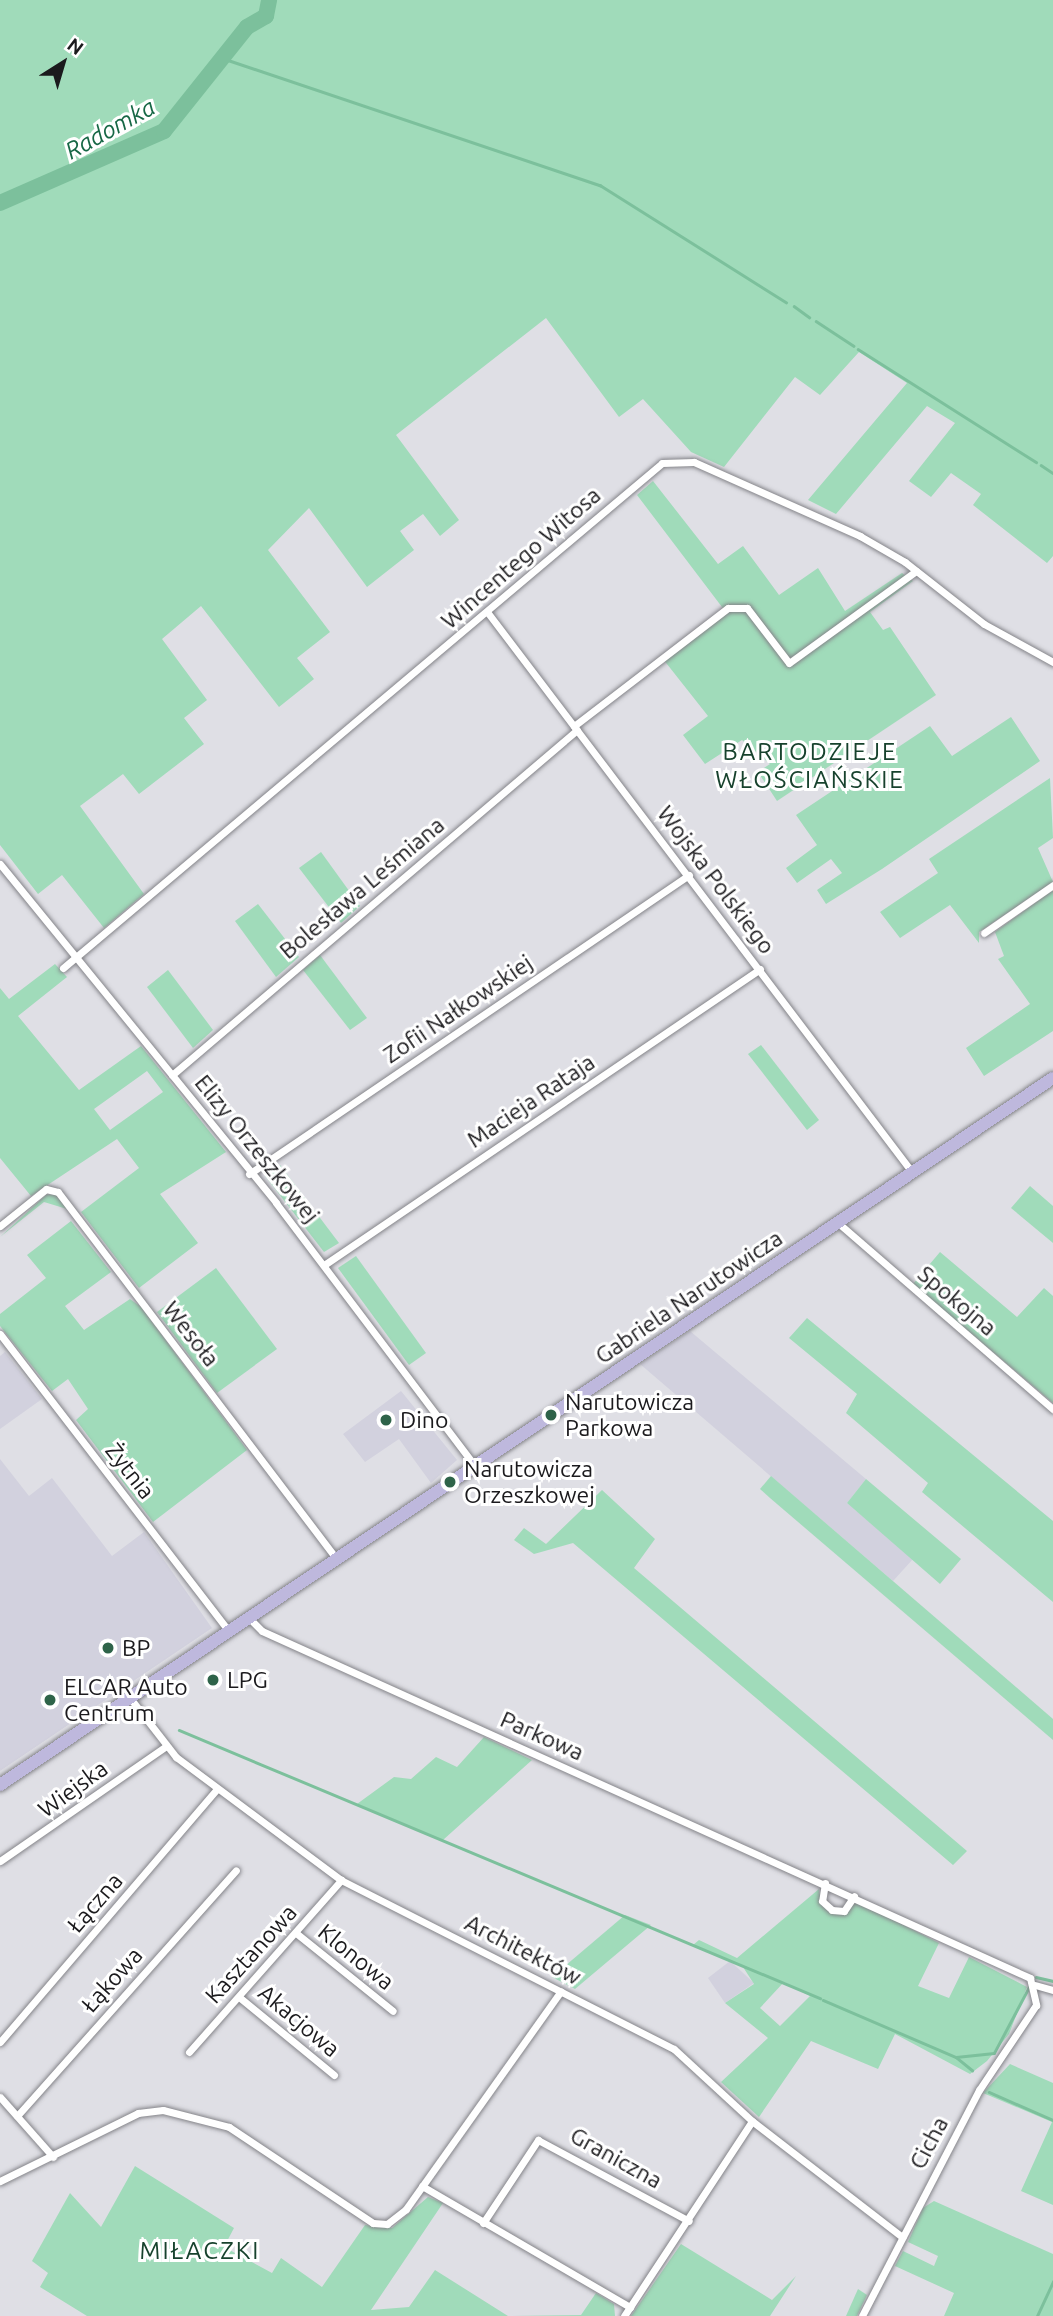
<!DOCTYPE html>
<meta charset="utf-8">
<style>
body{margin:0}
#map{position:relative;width:1053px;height:2316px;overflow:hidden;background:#dfdfe5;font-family:Ubuntu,sans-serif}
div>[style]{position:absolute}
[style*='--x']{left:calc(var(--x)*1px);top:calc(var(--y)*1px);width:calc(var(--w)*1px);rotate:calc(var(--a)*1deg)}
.built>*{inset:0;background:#d2d1de}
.green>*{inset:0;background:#a0dbba}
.stream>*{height:2.5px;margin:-1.25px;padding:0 1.25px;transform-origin:1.25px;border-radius:1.25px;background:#7cc09c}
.river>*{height:16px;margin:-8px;padding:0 8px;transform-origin:8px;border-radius:8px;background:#7cc09c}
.roads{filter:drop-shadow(0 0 2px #848489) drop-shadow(0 0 2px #848489)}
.minor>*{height:7px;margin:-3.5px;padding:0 3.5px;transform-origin:3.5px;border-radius:3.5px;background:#fff}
.primary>*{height:12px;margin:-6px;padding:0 6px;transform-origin:6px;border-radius:6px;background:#beb8dd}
.dots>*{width:19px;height:19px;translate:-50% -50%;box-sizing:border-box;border:4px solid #fff;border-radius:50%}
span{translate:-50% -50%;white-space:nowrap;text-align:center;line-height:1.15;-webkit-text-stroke:6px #fff;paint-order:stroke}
.street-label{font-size:23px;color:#1b1a1d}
.poi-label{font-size:23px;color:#1b1a1d}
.left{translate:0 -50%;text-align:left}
.water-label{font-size:24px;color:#166745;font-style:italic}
.neighbourhood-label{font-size:24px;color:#17422d;letter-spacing:2px}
.north{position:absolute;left:28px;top:28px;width:70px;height:70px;-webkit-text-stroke:5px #fff;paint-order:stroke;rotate:37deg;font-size:19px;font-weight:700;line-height:28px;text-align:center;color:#1b1a1d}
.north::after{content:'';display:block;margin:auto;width:24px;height:32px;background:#1b1a1d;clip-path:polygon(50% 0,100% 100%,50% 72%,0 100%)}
</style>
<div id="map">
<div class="built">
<i style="clip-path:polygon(690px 1331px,866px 1479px,847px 1503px,913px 1559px,893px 1581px,640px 1364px)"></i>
<i style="clip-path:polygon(5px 1352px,42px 1399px,0 1429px,0 1356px)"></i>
<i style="clip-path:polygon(401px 1391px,457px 1460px,431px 1483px,399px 1439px,365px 1462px,343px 1434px)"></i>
<i style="clip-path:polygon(0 1459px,29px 1496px,52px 1478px,112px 1556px,144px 1532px,212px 1628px,0 1771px)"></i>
<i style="clip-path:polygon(730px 1961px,754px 1983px,725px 2003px,708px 1978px)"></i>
</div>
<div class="green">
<i style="clip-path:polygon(0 0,1053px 0,1053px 556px,1047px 563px,973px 505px,981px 494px,951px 473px,931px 497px,909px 481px,955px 423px,927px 406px,836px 514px,808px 500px,907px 383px,859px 352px,820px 395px,795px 377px,724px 467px,691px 452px,643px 399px,619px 417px,546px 318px,396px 435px,459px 520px,440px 536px,423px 514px,400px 531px,414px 550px,367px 587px,309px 508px,268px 550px,330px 632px,297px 658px,314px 679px,279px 707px,201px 606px,162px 639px,207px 700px,184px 718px,204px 744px,139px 794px,123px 774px,80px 806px,144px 894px,104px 928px,62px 875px,38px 894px,0 845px)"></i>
<i style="clip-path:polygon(653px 481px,718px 564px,743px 546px,779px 595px,818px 568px,845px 611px,902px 573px,913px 581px,870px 612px,883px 630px,890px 627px,936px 695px,777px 801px,758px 772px,770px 764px,742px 740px,705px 764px,683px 735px,708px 716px,663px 659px,725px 611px,637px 495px)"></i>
<i style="clip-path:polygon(1011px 717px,1040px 761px,882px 869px,826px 904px,817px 890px,842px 873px,831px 859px,797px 883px,786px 868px,817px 845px,796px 815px,930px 726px,952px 756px)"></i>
<i style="clip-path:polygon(1050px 778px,1053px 838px,1038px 848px,1053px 882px,979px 932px,979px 943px,950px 905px,900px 938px,880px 912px,938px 873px,929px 859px)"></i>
<i style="clip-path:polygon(321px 852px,360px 906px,341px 923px,299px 868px)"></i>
<i style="clip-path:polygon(1053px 890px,1053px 1031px,984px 1076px,966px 1048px,1030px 1004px,998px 959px,1004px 956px,995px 932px)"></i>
<i style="clip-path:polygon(258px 904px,299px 957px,276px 977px,235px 921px)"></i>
<i style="clip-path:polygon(320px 955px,367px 1018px,350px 1030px,303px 970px)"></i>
<i style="clip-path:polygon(evenodd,55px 964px,67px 977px,18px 1016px,79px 1090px,141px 1046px,226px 1152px,160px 1194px,198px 1243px,139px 1288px,81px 1212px,139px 1168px,117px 1139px,31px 1196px,0 1158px,0 988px,9px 999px,55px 964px,147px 1071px,163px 1092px,110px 1130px,94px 1109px,147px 1071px)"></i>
<i style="clip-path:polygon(168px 970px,213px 1030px,193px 1048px,147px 987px)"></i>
<i style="clip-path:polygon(761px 1045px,819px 1120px,807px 1130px,748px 1054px)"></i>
<i style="clip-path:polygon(280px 1165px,339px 1243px,324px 1252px,265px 1176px)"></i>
<i style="clip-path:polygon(1030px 1186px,1053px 1206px,1053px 1243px,1011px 1208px)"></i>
<i style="clip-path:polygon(55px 1194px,67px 1209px,44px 1202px,0 1237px,46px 1195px)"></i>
<i style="clip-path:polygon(71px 1221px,111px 1272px,65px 1306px,84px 1330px,130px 1299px,141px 1307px,247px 1450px,153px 1522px,76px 1420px,88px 1409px,68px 1379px,52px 1391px,0 1326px,0 1314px,46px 1278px,27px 1255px)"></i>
<i style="clip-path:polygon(940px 1252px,1017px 1317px,1044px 1288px,1053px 1296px,1053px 1403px,913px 1284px)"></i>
<i style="clip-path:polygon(356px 1256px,426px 1353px,409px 1365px,338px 1268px)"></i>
<i style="clip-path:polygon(216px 1268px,277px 1349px,217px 1393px,157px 1312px)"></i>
<i style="clip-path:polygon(807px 1318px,1053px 1521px,1053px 1602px,922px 1492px,928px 1483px,846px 1413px,857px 1394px,789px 1338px)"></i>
<i style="clip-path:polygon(771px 1476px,1053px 1719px,1053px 1740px,770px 1498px,760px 1489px)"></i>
<i style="clip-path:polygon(866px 1479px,961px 1559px,940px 1584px,847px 1503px)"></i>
<i style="clip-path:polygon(602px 1490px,655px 1539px,634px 1568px,967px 1851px,953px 1865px,573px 1543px,534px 1554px,514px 1540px,524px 1528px,546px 1544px)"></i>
<i style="clip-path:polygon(484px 1737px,532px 1760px,443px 1840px,357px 1804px,394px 1777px,411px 1779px,436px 1757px,457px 1767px)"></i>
<i style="clip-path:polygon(evenodd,819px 1889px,821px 1904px,833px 1914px,858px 1902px,939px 1943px,918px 1986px,949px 1998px,969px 1957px,1027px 1987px,1009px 2034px,987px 2061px,970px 2074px,895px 2034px,878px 2069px,811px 2041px,759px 2117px,721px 2082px,768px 2038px,725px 2003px,754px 1984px,743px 1967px,693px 1945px,699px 1940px,737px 1958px,819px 1889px,784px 1982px,810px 1996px,780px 2026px,760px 2008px,784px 1982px)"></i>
<i style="clip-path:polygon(625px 1915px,651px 1925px,575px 1989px,552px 1977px)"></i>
<i style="clip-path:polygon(1010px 2064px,1053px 2083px,1053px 2205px,1021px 2191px,1052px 2122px,983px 2093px)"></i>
<i style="clip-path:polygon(135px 2166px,234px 2228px,224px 2247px,272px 2273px,281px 2258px,322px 2287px,365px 2225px,392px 2228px,428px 2197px,443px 2203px,371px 2310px,409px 2307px,435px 2270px,508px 2316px,87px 2316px,40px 2287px,48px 2273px,32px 2261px,70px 2193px,101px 2227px)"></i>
<i style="clip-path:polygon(934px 2201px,1053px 2254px,1053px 2316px,944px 2316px,954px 2293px,895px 2266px,903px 2251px,934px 2266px,938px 2256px,908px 2242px,923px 2208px)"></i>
<i style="clip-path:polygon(681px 2244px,772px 2300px,796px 2276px,770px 2316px,631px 2316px)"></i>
<i style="clip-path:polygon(858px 2289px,867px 2295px,857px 2316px,846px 2316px)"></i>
<i style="clip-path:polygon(596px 2293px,614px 2304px,615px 2316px,511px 2316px,581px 2315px)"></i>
</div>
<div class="stream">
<i style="--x:225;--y:59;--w:396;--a:18.6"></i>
<i style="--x:600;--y:185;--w:220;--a:32.2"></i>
<i style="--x:794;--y:306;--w:19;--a:36"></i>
<i style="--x:816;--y:321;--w:45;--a:33.3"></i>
<i style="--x:858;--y:349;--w:211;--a:32.4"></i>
<i style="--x:1041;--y:465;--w:14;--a:34"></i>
<i style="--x:179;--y:1730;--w:695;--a:22.69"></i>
<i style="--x:1036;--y:1977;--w:17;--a:13"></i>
<i style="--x:823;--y:2000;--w:145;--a:23.2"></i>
<i style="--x:956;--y:2057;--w:38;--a:-6"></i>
<i style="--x:994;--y:2053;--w:75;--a:-62.1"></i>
<i style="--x:956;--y:2057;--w:21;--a:39"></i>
<i style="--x:989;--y:2092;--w:70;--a:23.6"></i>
<i style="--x:1037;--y:2316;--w:38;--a:-65"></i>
</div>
<div class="river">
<i style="--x:0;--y:203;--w:179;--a:-23.7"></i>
<i style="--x:164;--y:131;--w:133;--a:-51.4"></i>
<i style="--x:247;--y:27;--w:22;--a:-30"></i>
<i style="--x:266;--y:16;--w:16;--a:-79"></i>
</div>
<div class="roads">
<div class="minor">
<i style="--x:488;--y:613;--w:702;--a:52.82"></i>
<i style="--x:574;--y:726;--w:194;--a:-37.5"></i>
<i style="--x:728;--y:608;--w:19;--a:0"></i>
<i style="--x:747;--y:608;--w:69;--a:52.6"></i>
<i style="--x:789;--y:663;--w:157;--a:-35.9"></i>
<i style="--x:0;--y:864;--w:437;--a:50.8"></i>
<i style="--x:276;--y:1203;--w:330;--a:52.9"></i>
<i style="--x:984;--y:933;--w:84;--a:-34.8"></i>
<i style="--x:63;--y:968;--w:783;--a:-40.13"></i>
<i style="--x:662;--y:463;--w:32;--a:-2"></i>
<i style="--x:694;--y:462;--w:182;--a:24"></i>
<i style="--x:860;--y:536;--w:52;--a:30"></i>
<i style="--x:905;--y:562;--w:100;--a:38.1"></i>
<i style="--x:984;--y:624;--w:79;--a:28.8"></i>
<i style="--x:172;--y:1075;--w:532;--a:-40.43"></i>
<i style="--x:249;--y:1174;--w:532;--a:-34.2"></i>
<i style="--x:837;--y:1222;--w:286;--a:40.9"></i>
<i style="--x:0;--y:1226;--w:59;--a:-38.8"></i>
<i style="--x:46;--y:1189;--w:12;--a:14"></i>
<i style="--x:58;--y:1192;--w:460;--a:52.8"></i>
<i style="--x:324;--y:1265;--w:527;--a:-34.17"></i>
<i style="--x:0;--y:1334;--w:375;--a:52.4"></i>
<i style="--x:249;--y:1618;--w:18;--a:45"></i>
<i style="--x:262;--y:1631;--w:843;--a:24.31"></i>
<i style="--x:1030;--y:1978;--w:28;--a:77"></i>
<i style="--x:1036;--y:2005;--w:102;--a:123.8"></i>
<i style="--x:979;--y:2090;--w:254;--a:117.4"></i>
<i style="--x:130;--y:1698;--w:75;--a:52.1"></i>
<i style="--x:176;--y:1757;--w:206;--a:36.7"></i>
<i style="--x:341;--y:1880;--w:373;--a:26.9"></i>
<i style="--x:674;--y:2049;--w:106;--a:42.7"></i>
<i style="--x:752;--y:2121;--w:190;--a:37.7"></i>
<i style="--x:0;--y:1861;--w:202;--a:-34.7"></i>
<i style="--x:825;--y:1883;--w:18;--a:99"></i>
<i style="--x:822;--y:1901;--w:13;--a:42"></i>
<i style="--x:832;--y:1910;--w:12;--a:5"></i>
<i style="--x:844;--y:1911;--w:18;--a:-56"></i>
<i style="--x:296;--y:1933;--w:124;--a:38.8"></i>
<i style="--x:1035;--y:1985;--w:19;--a:16"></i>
<i style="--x:239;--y:1997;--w:123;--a:39.4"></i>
<i style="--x:0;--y:2042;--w:333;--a:-49.4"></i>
<i style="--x:189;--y:2052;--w:230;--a:-48.5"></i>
<i style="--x:0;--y:2097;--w:80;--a:48.5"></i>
<i style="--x:17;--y:2116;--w:329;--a:-48.3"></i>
<i style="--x:0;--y:2181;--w:154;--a:-26.2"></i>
<i style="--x:138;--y:2113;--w:25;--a:-7"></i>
<i style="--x:163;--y:2110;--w:68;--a:14.4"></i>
<i style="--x:229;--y:2127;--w:173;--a:33.7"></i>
<i style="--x:373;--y:2223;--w:14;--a:4"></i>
<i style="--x:387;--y:2224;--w:24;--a:-38"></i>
<i style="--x:406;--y:2209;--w:267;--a:-54.6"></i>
<i style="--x:422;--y:2186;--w:241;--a:30.2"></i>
<i style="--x:483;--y:2223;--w:100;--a:-56.5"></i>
<i style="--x:538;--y:2140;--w:171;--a:28.2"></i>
<i style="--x:624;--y:2316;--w:233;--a:-56.7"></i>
</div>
<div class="primary">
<i style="--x:0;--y:1785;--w:1268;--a:-33.88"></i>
</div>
</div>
<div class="dots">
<i style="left:551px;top:1415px;background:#2e6349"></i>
<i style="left:386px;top:1420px;background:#2e6349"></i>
<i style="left:450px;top:1482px;background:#2e6349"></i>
<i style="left:108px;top:1648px;background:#2e6349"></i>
<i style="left:213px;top:1680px;background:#2e6349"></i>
<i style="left:50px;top:1700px;background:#2e6349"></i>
</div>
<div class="street-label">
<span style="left:521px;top:558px;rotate:-41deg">Wincentego Witosa</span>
<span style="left:716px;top:880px;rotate:53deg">Wojska Polskiego</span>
<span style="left:362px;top:888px;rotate:-40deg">Bolesława Leśmiana</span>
<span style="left:458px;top:1009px;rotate:-34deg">Zofii Nałkowskiej</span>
<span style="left:531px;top:1101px;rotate:-34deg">Macieja Rataja</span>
<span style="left:257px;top:1149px;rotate:51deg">Elizy Orzeszkowej</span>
<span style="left:689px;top:1297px;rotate:-34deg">Gabriela Narutowicza</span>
<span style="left:957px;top:1301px;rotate:40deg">Spokojna</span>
<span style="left:191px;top:1334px;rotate:52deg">Wesoła</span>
<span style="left:130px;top:1471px;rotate:52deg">Żytnia</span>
<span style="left:542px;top:1736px;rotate:24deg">Parkowa</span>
<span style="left:73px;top:1789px;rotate:-36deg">Wiejska</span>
<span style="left:95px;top:1903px;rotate:-49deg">Łączna</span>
<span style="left:523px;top:1950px;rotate:27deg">Architektów</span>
<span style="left:251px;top:1954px;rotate:-48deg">Kasztanowa</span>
<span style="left:356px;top:1957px;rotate:39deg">Klonowa</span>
<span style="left:112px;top:1980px;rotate:-48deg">Łąkowa</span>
<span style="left:299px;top:2021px;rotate:40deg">Akacjowa</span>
<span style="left:929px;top:2143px;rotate:-62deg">Cicha</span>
<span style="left:616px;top:2158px;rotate:29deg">Graniczna</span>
</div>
<div class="poi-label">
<span class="left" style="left:565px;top:1415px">Narutowicza<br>Parkowa</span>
<span class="left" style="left:400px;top:1420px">Dino</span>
<span class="left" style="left:464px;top:1482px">Narutowicza<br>Orzeszkowej</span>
<span class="left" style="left:122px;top:1648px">BP</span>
<span class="left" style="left:227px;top:1680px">LPG</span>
<span class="left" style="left:64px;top:1700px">ELCAR Auto<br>Centrum</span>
</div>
<div class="water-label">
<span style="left:110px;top:129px;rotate:-29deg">Radomka</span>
</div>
<div class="neighbourhood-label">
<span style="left:810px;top:766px">BARTODZIEJE<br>WŁOŚCIAŃSKIE</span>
<span style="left:200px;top:2251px">MIŁACZKI</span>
</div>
<div class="north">N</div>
</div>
